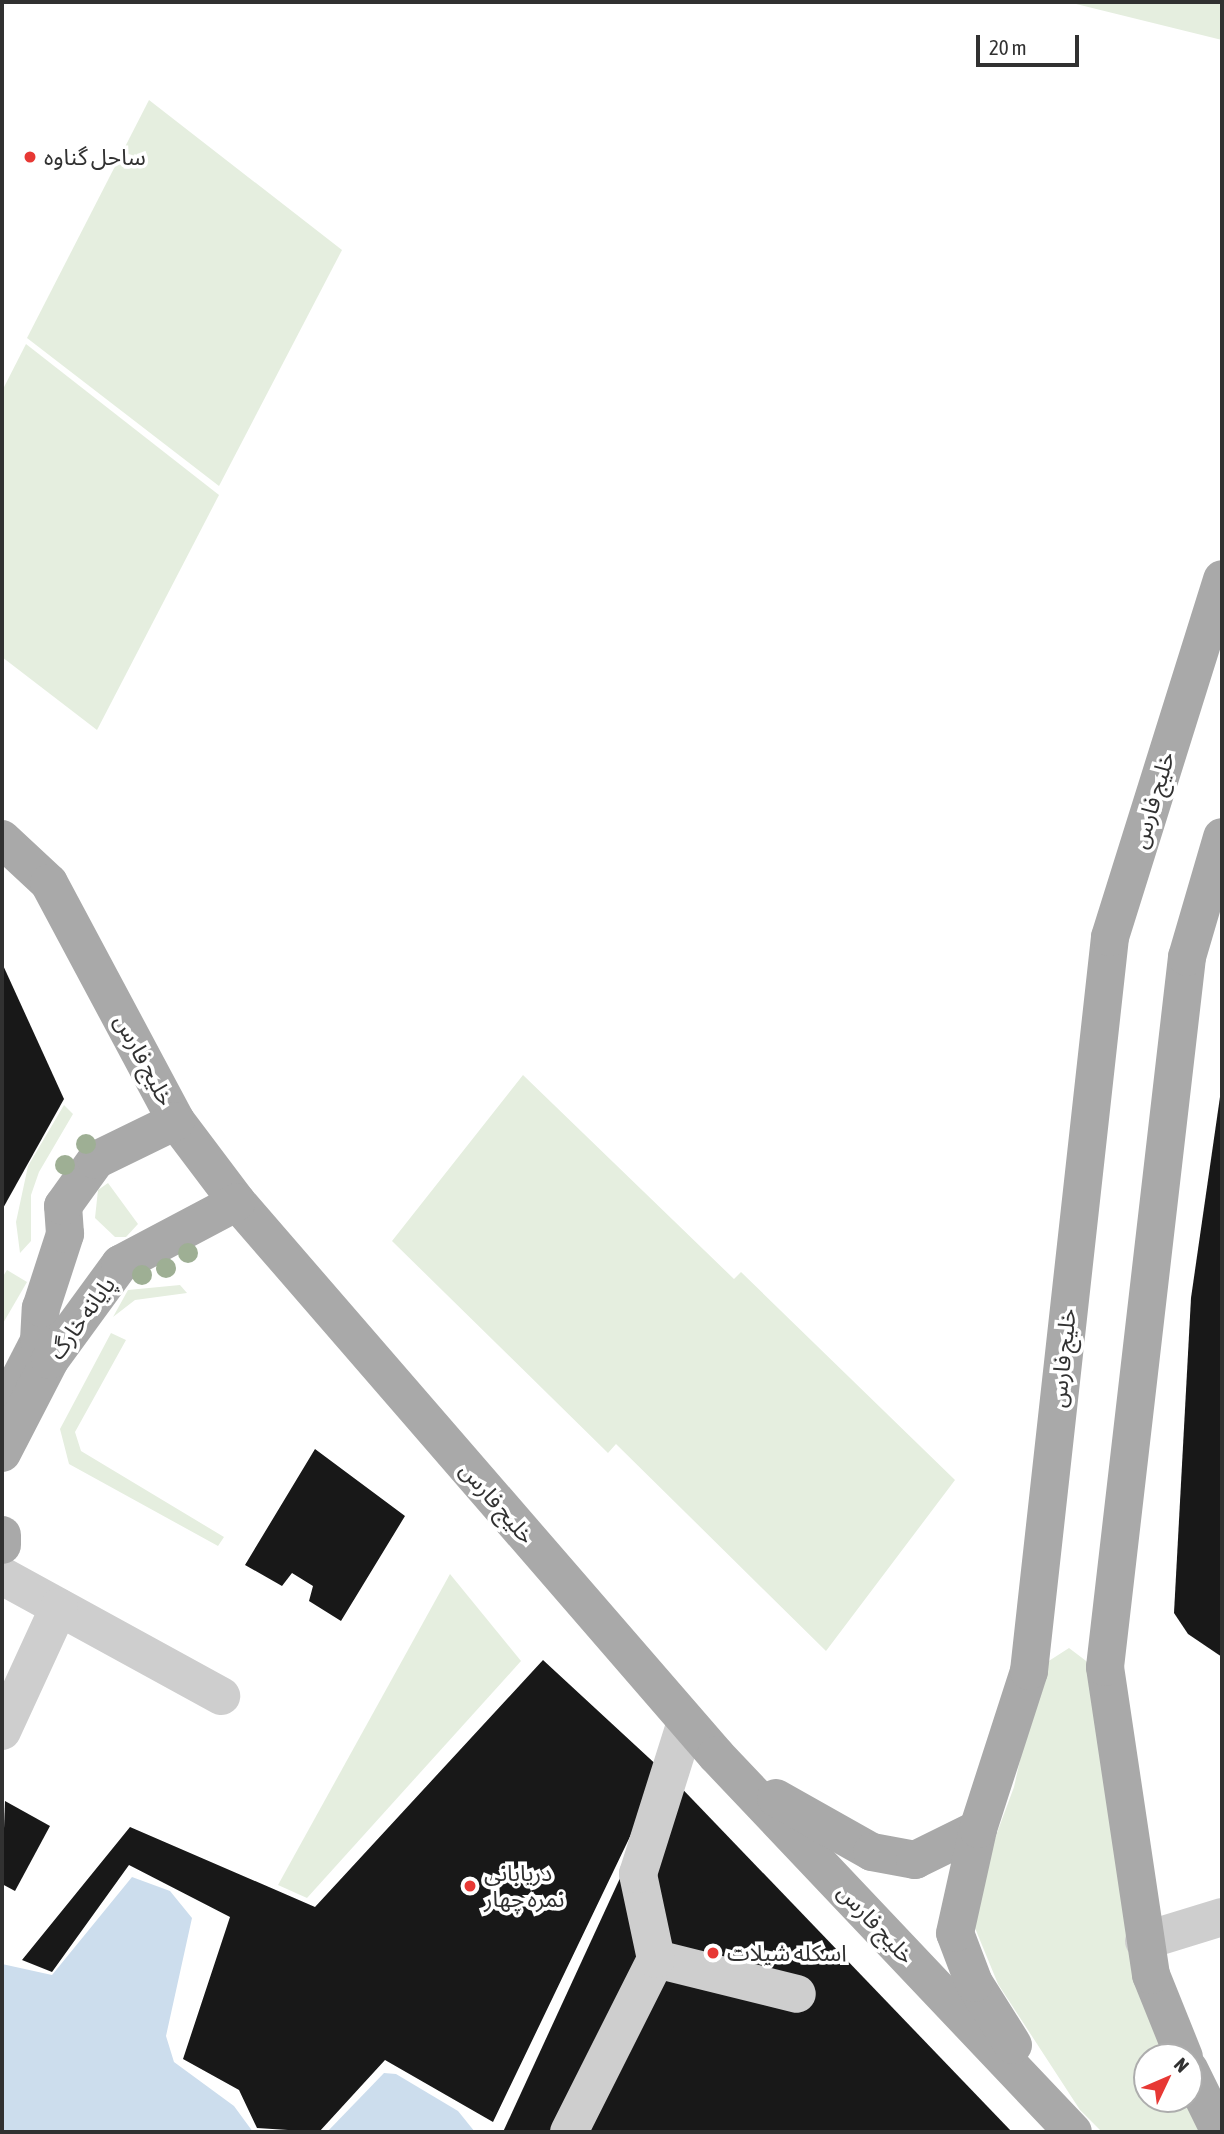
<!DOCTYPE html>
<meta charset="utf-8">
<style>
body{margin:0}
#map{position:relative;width:1224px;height:2134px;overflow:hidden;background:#fff;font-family:"Asap Condensed","Noto Sans Arabic",sans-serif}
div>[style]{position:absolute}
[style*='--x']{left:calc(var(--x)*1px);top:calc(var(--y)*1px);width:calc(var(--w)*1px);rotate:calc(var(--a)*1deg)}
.green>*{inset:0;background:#e5eedf}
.water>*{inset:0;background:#ccdded}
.building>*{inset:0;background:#181818}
.minor>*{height:38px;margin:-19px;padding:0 19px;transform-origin:19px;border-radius:19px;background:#cecece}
.major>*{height:38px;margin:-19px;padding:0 19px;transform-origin:19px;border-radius:19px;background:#a9a9a9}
.trees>*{width:20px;height:20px;margin:-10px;border-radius:50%;background:#9eaf94}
.dots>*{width:19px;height:19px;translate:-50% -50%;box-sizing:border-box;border:4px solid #fff;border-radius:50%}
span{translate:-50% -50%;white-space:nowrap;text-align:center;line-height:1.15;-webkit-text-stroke:7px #fff;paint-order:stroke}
.poi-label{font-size:23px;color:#313131}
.left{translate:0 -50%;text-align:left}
.street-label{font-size:23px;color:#313131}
.frame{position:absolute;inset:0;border:4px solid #313131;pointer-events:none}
.north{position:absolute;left:1133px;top:2043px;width:70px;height:70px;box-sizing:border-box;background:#fff;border:2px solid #adadad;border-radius:50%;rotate:46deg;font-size:19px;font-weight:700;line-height:28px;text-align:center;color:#313131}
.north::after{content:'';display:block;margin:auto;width:24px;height:32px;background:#e73834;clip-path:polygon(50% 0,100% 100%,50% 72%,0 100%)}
.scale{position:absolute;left:976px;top:35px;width:103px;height:32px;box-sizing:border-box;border:4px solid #313131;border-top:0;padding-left:9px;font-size:21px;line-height:24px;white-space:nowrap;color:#313131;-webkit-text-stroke:5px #fff;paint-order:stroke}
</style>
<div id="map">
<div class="green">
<i style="clip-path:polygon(1068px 2px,1222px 2px,1222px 40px)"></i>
<i style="clip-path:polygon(149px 100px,342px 250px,219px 486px,27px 338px)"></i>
<i style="clip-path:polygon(26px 344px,219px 495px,97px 730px,2px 657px,2px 391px)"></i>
<i style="clip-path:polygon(523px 1075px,734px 1279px,741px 1272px,955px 1480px,826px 1651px,616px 1444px,608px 1453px,392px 1241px)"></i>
<i style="clip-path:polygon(64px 1105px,73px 1114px,39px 1172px,31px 1195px,31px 1241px,20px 1253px,16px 1222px,28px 1166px)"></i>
<i style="clip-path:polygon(108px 1183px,138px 1224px,126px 1237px,115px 1237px,95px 1218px,98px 1190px)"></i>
<i style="clip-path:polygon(7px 1270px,27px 1282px,2px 1325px,2px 1278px)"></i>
<i style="clip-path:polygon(180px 1285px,187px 1293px,135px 1300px,113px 1317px,128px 1290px)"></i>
<i style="clip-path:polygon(111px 1333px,126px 1340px,75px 1432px,81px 1451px,224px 1537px,218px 1546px,69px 1464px,60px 1429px)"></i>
<i style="clip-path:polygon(450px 1574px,521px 1661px,307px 1898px,278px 1885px)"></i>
<i style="clip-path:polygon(1069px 1648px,1098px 1670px,1173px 2057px,1147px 2057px,1147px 2099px,1189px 2099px,1206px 2132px,1102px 2132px,1080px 2110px,998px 1984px,968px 1911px,1014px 1787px,1041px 1666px)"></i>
</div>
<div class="water">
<i style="clip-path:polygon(132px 1877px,170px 1891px,192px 1918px,166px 2036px,174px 2062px,234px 2106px,253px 2132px,2px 2132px,2px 1964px,52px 1975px)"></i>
<i style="clip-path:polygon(384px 2073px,396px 2074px,458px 2111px,475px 2132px,327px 2132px)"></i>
</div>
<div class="building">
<i style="clip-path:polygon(2px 963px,64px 1099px,2px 1210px)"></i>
<i style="clip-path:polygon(1222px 1083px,1222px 1657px,1188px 1634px,1174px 1613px,1191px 1298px)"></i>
<i style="clip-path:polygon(315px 1449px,405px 1516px,341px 1621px,309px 1601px,313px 1586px,292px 1573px,282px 1586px,245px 1565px)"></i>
<i style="clip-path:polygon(543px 1660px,662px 1770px,493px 2122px,385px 2060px,319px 2132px,257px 2128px,239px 2090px,183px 2059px,230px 1917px,129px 1865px,52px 1972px,22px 1960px,130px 1827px,315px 1907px)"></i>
<i style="clip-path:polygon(668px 1774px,1012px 2132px,503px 2132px)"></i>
<i style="clip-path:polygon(5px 1801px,50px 1826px,15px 1891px,2px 1884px)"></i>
</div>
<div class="minor">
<i style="--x:2;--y:1576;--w:250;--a:28.7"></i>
<i style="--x:2;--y:1731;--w:136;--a:-65.3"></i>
<i style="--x:1144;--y:1941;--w:82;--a:-17.1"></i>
<i style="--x:656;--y:1959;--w:145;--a:13.9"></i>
<i style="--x:569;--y:2132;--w:194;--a:-63.3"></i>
<i style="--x:656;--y:1959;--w:87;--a:-102"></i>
<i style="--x:638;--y:1874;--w:159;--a:-72.5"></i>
</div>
<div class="major">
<i style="--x:2;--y:839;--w:64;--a:43.1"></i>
<i style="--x:49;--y:883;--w:270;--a:61.9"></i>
<i style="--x:176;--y:1121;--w:101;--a:53"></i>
<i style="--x:237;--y:1202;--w:732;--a:49.1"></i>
<i style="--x:716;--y:1755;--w:519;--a:46.56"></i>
<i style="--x:2;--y:1413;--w:81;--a:-62.8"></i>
<i style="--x:39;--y:1341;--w:33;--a:-87"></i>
<i style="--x:41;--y:1308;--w:78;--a:-72"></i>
<i style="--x:65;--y:1234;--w:28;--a:-94"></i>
<i style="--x:63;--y:1206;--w:57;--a:-54.3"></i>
<i style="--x:96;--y:1160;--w:89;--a:-26"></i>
<i style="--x:2;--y:1453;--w:105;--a:-62.7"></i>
<i style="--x:50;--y:1360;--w:119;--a:-53.9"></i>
<i style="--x:120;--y:1264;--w:132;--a:-27.9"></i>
<i style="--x:2;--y:1535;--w:10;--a:90"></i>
<i style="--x:776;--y:1798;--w:110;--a:29.4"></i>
<i style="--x:872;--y:1852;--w:44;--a:10.5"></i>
<i style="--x:915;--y:1860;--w:70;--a:-26.2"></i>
<i style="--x:1013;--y:2045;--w:73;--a:-122.2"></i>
<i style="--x:974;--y:1983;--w:53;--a:-110.8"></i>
<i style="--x:955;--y:1933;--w:107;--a:-77.5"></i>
<i style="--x:978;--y:1829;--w:166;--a:-72.1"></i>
<i style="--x:1029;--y:1671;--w:738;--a:-83.7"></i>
<i style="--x:1110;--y:937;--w:375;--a:-72.6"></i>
<i style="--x:1184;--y:2057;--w:88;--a:-111.9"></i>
<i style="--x:1151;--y:1975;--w:311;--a:-98.5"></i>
<i style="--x:1105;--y:1667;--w:715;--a:-83.41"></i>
<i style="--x:1187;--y:957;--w:125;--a:-73.7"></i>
<i style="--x:1189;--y:2069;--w:70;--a:63.8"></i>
</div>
<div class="trees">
<i style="left:86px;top:1144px"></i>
<i style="left:65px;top:1165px"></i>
<i style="left:188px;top:1253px"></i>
<i style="left:166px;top:1268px"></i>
<i style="left:142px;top:1275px"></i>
</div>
<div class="dots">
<i style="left:30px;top:157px;background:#e73834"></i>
<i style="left:470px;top:1886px;background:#e73834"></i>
<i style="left:713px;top:1953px;background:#e73834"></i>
</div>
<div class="poi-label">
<span class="left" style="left:44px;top:157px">ساحل گناوه</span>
<span class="left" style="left:484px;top:1886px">دریابانی<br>نمره چهار</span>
<span class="left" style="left:727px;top:1953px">اسکله شیلات</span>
</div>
<div class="street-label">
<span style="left:1153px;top:800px;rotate:-73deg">خلیج فارس</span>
<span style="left:144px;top:1060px;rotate:62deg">خلیج فارس</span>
<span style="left:82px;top:1318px;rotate:-54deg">پایانه خارگ</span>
<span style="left:1063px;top:1358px;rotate:-84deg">خلیج فارس</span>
<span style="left:497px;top:1503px;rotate:49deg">خلیج فارس</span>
<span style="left:876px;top:1924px;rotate:47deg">خلیج فارس</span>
</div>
<div class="frame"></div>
<div class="north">N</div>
<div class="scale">20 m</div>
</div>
